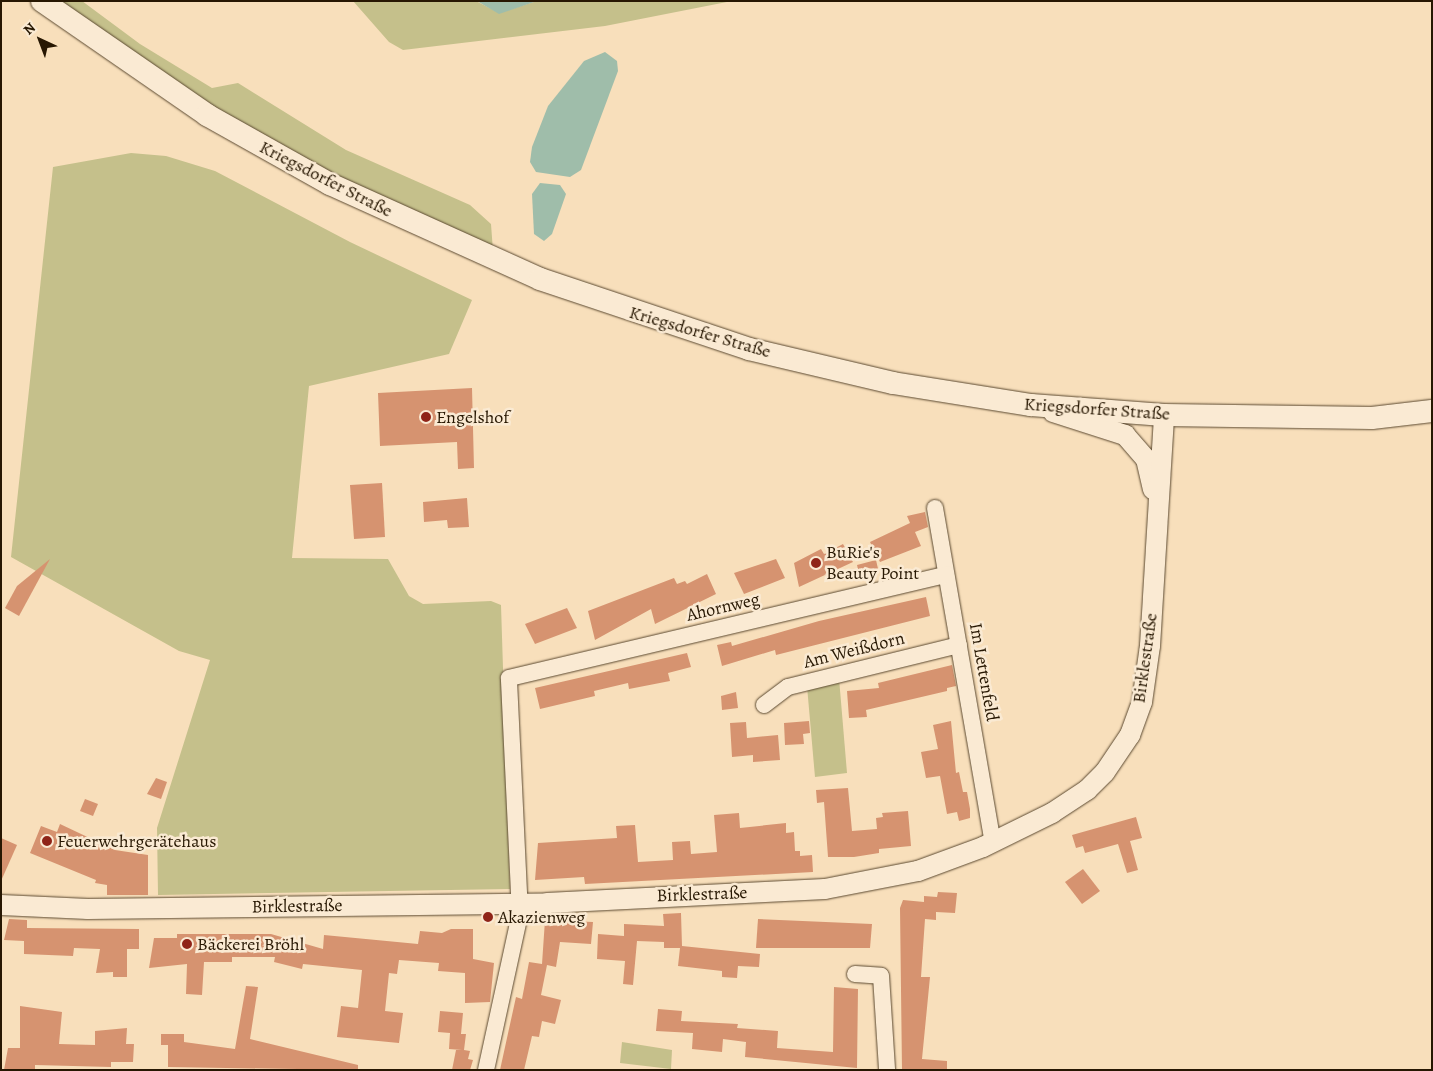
<!DOCTYPE html>
<meta charset="utf-8">
<style>
body{margin:0}
#map{position:relative;width:1433px;height:1071px;overflow:hidden;background:#f8dfbb;font-family:Alegreya,serif}
div>[style]{position:absolute}
[style*='--x']{left:calc(var(--x)*1px);top:calc(var(--y)*1px);width:calc(var(--w)*1px);rotate:calc(var(--a)*1deg)}
.green>*{inset:0;background:#c5c08b}
.water>*{inset:0;background:#9fbdaa}
.building>*{inset:0;background:#d69370}
.roads{filter:drop-shadow(0 0 1px #5b4930) drop-shadow(0 0 1px #5b4930)}
.minor>*{height:16px;margin:-8px;padding:0 8px;transform-origin:8px;border-radius:8px;background:#faead3}
.tertiary>*{height:20px;margin:-10px;padding:0 10px;transform-origin:10px;border-radius:10px;background:#faead3}
.secondary>*{height:22px;margin:-11px;padding:0 11px;transform-origin:11px;border-radius:11px;background:#faead3}
.dots>*{width:14px;height:14px;translate:-50% -50%;box-sizing:border-box;border:2px solid #faead3;border-radius:50%}
span{translate:-50% -50%;white-space:nowrap;text-align:center;line-height:1.15;-webkit-text-stroke:5px #faead3;paint-order:stroke}
.street-label{font-size:18px;color:#271702}
.poi-label{font-size:18px;color:#271702}
.left{translate:0 -50%;text-align:left}
.frame{position:absolute;inset:0;border:2px solid #271702;pointer-events:none}
.north{position:absolute;left:15px;top:15px;width:50px;height:50px;-webkit-text-stroke:4px #faead3;paint-order:stroke;rotate:317deg;font-size:14px;font-weight:700;line-height:20px;text-align:center;color:#271702}
.north::after{content:'';display:block;margin:auto;width:18px;height:22px;background:#271702;clip-path:polygon(50% 0,100% 100%,50% 72%,0 100%)}
</style>
<div id="map">
<div class="green">
<i style="clip-path:polygon(53px 1px,82px 1px,140px 44px,212px 88px,238px 83px,346px 150px,470px 205px,491px 224px,493px 251px,419px 219px,257px 135px)"></i>
<i style="clip-path:polygon(353px 1px,476px 1px,499px 13px,537px 1px,732px 1px,605px 26px,403px 50px,389px 42px)"></i>
<i style="clip-path:polygon(131px 153px,166px 156px,215px 171px,350px 242px,472px 300px,449px 354px,309px 386px,292px 558px,388px 559px,409px 596px,423px 604px,491px 601px,501px 605px,510px 889px,158px 895px,157px 828px,210px 660px,179px 651px,11px 557px,53px 167px)"></i>
<i style="clip-path:polygon(839px 678px,847px 773px,815px 777px,807px 686px)"></i>
<i style="clip-path:polygon(622px 1042px,672px 1050px,671px 1069px,620px 1063px)"></i>
</div>
<div class="water">
<i style="clip-path:polygon(477px 1px,537px 1px,499px 14px)"></i>
<i style="clip-path:polygon(605px 52px,617px 61px,618px 71px,581px 170px,570px 177px,536px 172px,530px 162px,532px 147px,548px 106px,584px 61px)"></i>
<i style="clip-path:polygon(540px 183px,560px 185px,566px 194px,552px 234px,544px 241px,534px 234px,532px 194px)"></i>
</div>
<div class="building">
<i style="clip-path:polygon(472px 388px,474px 468px,458px 469px,457px 442px,380px 446px,378px 393px)"></i>
<i style="clip-path:polygon(382px 483px,385px 537px,354px 539px,350px 485px)"></i>
<i style="clip-path:polygon(467px 498px,469px 527px,448px 528px,447px 520px,424px 522px,423px 502px)"></i>
<i style="clip-path:polygon(925px 512px,928px 527px,915px 532px,921px 546px,880px 562px,870px 542px,910px 523px,907px 516px)"></i>
<i style="clip-path:polygon(843px 544px,853px 562px,799px 587px,794px 563px,821px 549px,824px 554px)"></i>
<i style="clip-path:polygon(50px 559px,19px 616px,5px 608px,17px 586px)"></i>
<i style="clip-path:polygon(776px 559px,785px 578px,744px 594px,734px 573px)"></i>
<i style="clip-path:polygon(876px 560px,879px 573px,860px 578px,857px 565px)"></i>
<i style="clip-path:polygon(707px 574px,716px 594px,655px 624px,651px 609px,595px 640px,588px 611px,674px 578px,677px 584px,685px 581px,687px 584px)"></i>
<i style="clip-path:polygon(926px 597px,930px 616px,776px 655px,775px 650px,722px 666px,717px 645px,731px 642px,732px 646px,819px 621px)"></i>
<i style="clip-path:polygon(567px 608px,577px 628px,535px 644px,525px 624px)"></i>
<i style="clip-path:polygon(687px 653px,691px 667px,668px 673px,670px 681px,629px 689px,628px 683px,594px 691px,595px 696px,540px 709px,535px 688px)"></i>
<i style="clip-path:polygon(952px 665px,956px 686px,947px 688px,947px 691px,866px 710px,867px 717px,849px 718px,847px 691px,879px 688px,878px 683px)"></i>
<i style="clip-path:polygon(736px 692px,738px 708px,722px 710px,721px 696px)"></i>
<i style="clip-path:polygon(809px 721px,810px 733px,803px 734px,804px 744px,785px 745px,784px 723px)"></i>
<i style="clip-path:polygon(951px 721px,956px 773px,959px 772px,963px 792px,967px 792px,970px 809px,970px 818px,959px 821px,957px 812px,947px 814px,940px 776px,926px 778px,921px 752px,938px 749px,933px 725px)"></i>
<i style="clip-path:polygon(746px 722px,747px 738px,778px 735px,780px 760px,753px 762px,753px 755px,732px 757px,730px 723px)"></i>
<i style="clip-path:polygon(156px 778px,167px 782px,161px 799px,147px 794px)"></i>
<i style="clip-path:polygon(848px 788px,852px 831px,877px 829px,876px 818px,883px 817px,882px 813px,908px 811px,911px 846px,879px 849px,879px 853px,854px 857px,828px 857px,824px 802px,817px 803px,816px 790px)"></i>
<i style="clip-path:polygon(85px 799px,98px 804px,93px 816px,80px 811px)"></i>
<i style="clip-path:polygon(739px 813px,740px 828px,786px 823px,786px 833px,794px 832px,795px 851px,800px 851px,800px 856px,812px 855px,813px 872px,585px 884px,584px 877px,535px 880px,538px 843px,617px 838px,616px 826px,635px 825px,638px 862px,673px 860px,672px 842px,690px 841px,691px 854px,717px 852px,714px 815px)"></i>
<i style="clip-path:polygon(1136px 817px,1142px 838px,1130px 841px,1138px 870px,1127px 873px,1118px 844px,1085px 853px,1083px 846px,1076px 848px,1072px 835px)"></i>
<i style="clip-path:polygon(60px 824px,115px 850px,148px 855px,148px 895px,107px 895px,107px 885px,95px 883px,96px 880px,30px 853px,41px 826px,57px 832px)"></i>
<i style="clip-path:polygon(1px 838px,17px 845px,1px 881px)"></i>
<i style="clip-path:polygon(1083px 869px,1100px 891px,1082px 904px,1065px 882px)"></i>
<i style="clip-path:polygon(938px 892px,957px 893px,955px 913px,936px 912px,936px 920px,925px 919px,921px 977px,930px 977px,922px 1059px,947px 1061px,947px 1070px,902px 1070px,900px 908px,903px 900px,924px 902px,924px 896px,937px 897px)"></i>
<i style="clip-path:polygon(681px 913px,682px 946px,760px 954px,759px 967px,738px 966px,737px 978px,722px 977px,722px 971px,678px 966px,680px 948px,664px 948px,664px 942px,637px 941px,633px 985px,623px 984px,625px 961px,597px 959px,598px 934px,624px 936px,624px 924px,664px 926px,663px 914px)"></i>
<i style="clip-path:polygon(9px 919px,27px 920px,27px 928px,139px 929px,139px 949px,127px 949px,127px 977px,113px 977px,113px 972px,96px 973px,100px 949px,74px 948px,73px 956px,24px 954px,24px 941px,4px 940px)"></i>
<i style="clip-path:polygon(758px 919px,872px 924px,870px 948px,756px 948px)"></i>
<i style="clip-path:polygon(545px 920px,593px 922px,591px 944px,560px 942px,556px 967px,547px 965px,541px 995px,561px 1000px,555px 1024px,542px 1021px,539px 1037px,532px 1036px,524px 1070px,500px 1070px,516px 997px,522px 999px,529px 962px,542px 964px)"></i>
<i style="clip-path:polygon(451px 929px,473px 929px,473px 959px,494px 963px,490px 1002px,465px 1003px,465px 973px,438px 971px,439px 963px,399px 960px,397px 974px,389px 973px,385px 1011px,403px 1013px,399px 1043px,337px 1037px,341px 1006px,358px 1008px,362px 970px,303px 964px,302px 969px,274px 962px,275px 957px,232px 957px,232px 962px,204px 962px,202px 995px,186px 994px,187px 964px,149px 968px,154px 938px,177px 938px,177px 934px,271px 934px,323px 949px,324px 935px,418px 944px,420px 931px,442px 933px)"></i>
<i style="clip-path:polygon(246px 986px,258px 987px,250px 1039px,358px 1065px,358px 1070px,168px 1067px,168px 1045px,161px 1045px,161px 1034px,184px 1034px,184px 1042px,235px 1049px)"></i>
<i style="clip-path:polygon(834px 987px,858px 989px,857px 1068px,745px 1057px,746px 1042px,723px 1039px,722px 1052px,692px 1049px,693px 1033px,656px 1031px,658px 1009px,682px 1011px,681px 1021px,738px 1024px,737px 1028px,778px 1031px,777px 1048px,833px 1052px)"></i>
<i style="clip-path:polygon(20px 1006px,62px 1012px,59px 1044px,95px 1045px,95px 1031px,127px 1028px,126px 1044px,134px 1044px,133px 1062px,111px 1062px,111px 1067px,35px 1065px,35px 1070px,4px 1070px,8px 1048px,20px 1048px)"></i>
<i style="clip-path:polygon(440px 1011px,463px 1013px,461px 1034px,466px 1034px,464px 1050px,470px 1051px,468px 1059px,473px 1060px,470px 1070px,452px 1070px,456px 1050px,462px 1050px,449px 1049px,450px 1033px,438px 1032px)"></i>
</div>
<div class="roads">
<div class="minor">
<i style="--x:935;--y:508;--w:340;--a:80.2"></i>
<i style="--x:764;--y:705;--w:30;--a:-37"></i>
<i style="--x:788;--y:687;--w:176;--a:-13.8"></i>
<i style="--x:855;--y:974;--w:26;--a:4"></i>
<i style="--x:881;--y:976;--w:94;--a:86.3"></i>
<i style="--x:486;--y:1070;--w:160;--a:-77.7"></i>
<i style="--x:520;--y:914;--w:236;--a:-92.7"></i>
<i style="--x:509;--y:678;--w:449;--a:-13.3"></i>
</div>
<div class="tertiary">
<i style="--x:1053;--y:412;--w:76;--a:17.7"></i>
<i style="--x:1125;--y:435;--w:32;--a:49"></i>
<i style="--x:1146;--y:459;--w:31;--a:77"></i>
<i style="--x:1;--y:905;--w:87;--a:2.6"></i>
<i style="--x:88;--y:909;--w:459;--a:-0.7"></i>
<i style="--x:547;--y:903;--w:278;--a:-2.9"></i>
<i style="--x:825;--y:889;--w:95;--a:-11"></i>
<i style="--x:918;--y:871;--w:69;--a:-20.3"></i>
<i style="--x:983;--y:847;--w:77;--a:-26.2"></i>
<i style="--x:1052;--y:813;--w:42;--a:-33.3"></i>
<i style="--x:1087;--y:790;--w:25;--a:-45"></i>
<i style="--x:1105;--y:772;--w:45;--a:-56"></i>
<i style="--x:1130;--y:735;--w:35;--a:-70"></i>
<i style="--x:1142;--y:702;--w:57;--a:-81.9"></i>
<i style="--x:1150;--y:646;--w:231;--a:-86.5"></i>
</div>
<div class="secondary">
<i style="--x:42;--y:1;--w:201;--a:34.6"></i>
<i style="--x:207;--y:115;--w:141;--a:29.3"></i>
<i style="--x:330;--y:184;--w:230;--a:24.3"></i>
<i style="--x:540;--y:279;--w:220;--a:18.5"></i>
<i style="--x:749;--y:349;--w:148;--a:13.3"></i>
<i style="--x:893;--y:383;--w:140;--a:9.1"></i>
<i style="--x:1031;--y:405;--w:133;--a:4.3"></i>
<i style="--x:1164;--y:415;--w:208;--a:0.8"></i>
<i style="--x:1372;--y:418;--w:60;--a:-6.7"></i>
</div>
</div>
<div class="dots">
<i style="left:426px;top:417px;background:#8f2418"></i>
<i style="left:816px;top:563px;background:#8f2418"></i>
<i style="left:47px;top:841px;background:#8f2418"></i>
<i style="left:488px;top:917px;background:#8f2418"></i>
<i style="left:187px;top:944px;background:#8f2418"></i>
</div>
<div class="street-label">
<span style="left:326px;top:179px;rotate:27deg">Kriegsdorfer Straße</span>
<span style="left:700px;top:332px;rotate:16deg">Kriegsdorfer Straße</span>
<span style="left:1097px;top:409px;rotate:4deg">Kriegsdorfer Straße</span>
<span style="left:723px;top:607px;rotate:-13deg">Ahornweg</span>
<span style="left:854px;top:650px;rotate:-14deg">Am Weißdorn</span>
<span style="left:1145px;top:658px;rotate:-82deg">Birklestraße</span>
<span style="left:984px;top:672px;rotate:80deg">Im Lettenfeld</span>
<span style="left:702px;top:894px;rotate:-2deg">Birklestraße</span>
<span style="left:297px;top:906px;rotate:-1deg">Birklestraße</span>
</div>
<div class="poi-label">
<span class="left" style="left:436px;top:417px">Engelshof</span>
<span class="left" style="left:826px;top:563px">BuRie's<br>Beauty Point</span>
<span class="left" style="left:57px;top:841px">Feuerwehrgerätehaus</span>
<span class="left" style="left:498px;top:917px">Akazienweg</span>
<span class="left" style="left:197px;top:944px">Bäckerei Bröhl</span>
</div>
<div class="frame"></div>
<div class="north">N</div>
</div>
